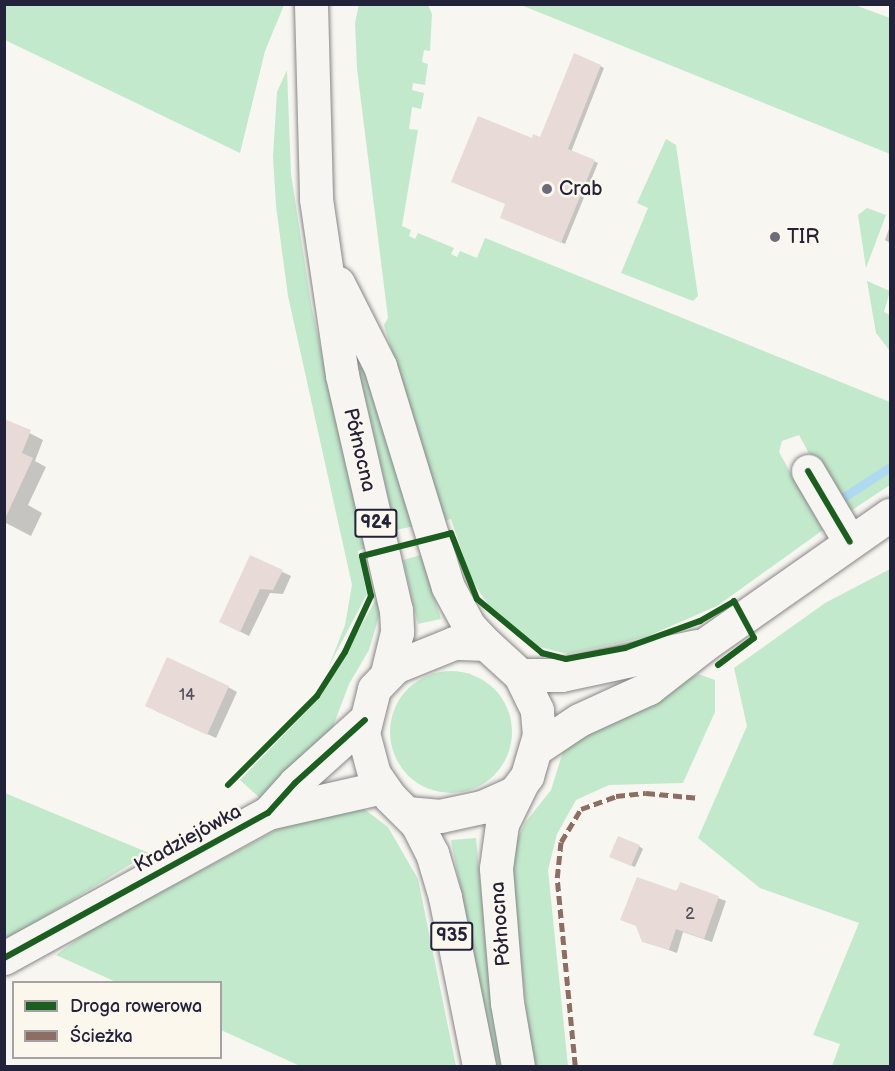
<!DOCTYPE html>
<meta charset="utf-8">
<style>
body{margin:0}
#map{position:relative;width:895px;height:1071px;overflow:hidden;background:#f8f6f0;font-family:"Balsamiq Sans",sans-serif}
div>[style]{position:absolute}
[style*='--x']{left:calc(var(--x)*1px);top:calc(var(--y)*1px);width:calc(var(--w)*1px);rotate:calc(var(--a)*1deg)}
.green>*{inset:0;background:#c2e9cc}
.round{border-radius:50%}
.shadow>*{inset:0;background:#0003}
.stream>*{height:9px;margin:-4.5px;padding:0 4.5px;transform-origin:4.5px;border-radius:4.5px;background:#afd9f0}
.building>*{inset:0;background:#e8dbd7}
.roads{filter:drop-shadow(0 0 2px #878688) drop-shadow(0 0 2px #878688)}
.minor>*{height:33px;margin:-16.5px;padding:0 16.5px;transform-origin:16.5px;border-radius:16.5px;background:#f6f5f1}
.major>*{height:33px;margin:-16.5px;padding:0 16.5px;transform-origin:16.5px;border-radius:16.5px;background:#f6f5f1}
.quiet>*{height:4.5px;margin-top:-2.25px;transform-origin:0;background:repeating-linear-gradient(90deg,#8d6e63 0 9px,transparent 0 13.5px)}
.cycleway>*{height:6px;margin:-3px;padding:0 3px;transform-origin:3px;border-radius:3px;background:#1b5e20}
.dots>*{width:16px;height:16px;translate:-50% -50%;box-sizing:border-box;border:3px solid #fbf7ec;border-radius:50%}
span{translate:-50% -50%;white-space:nowrap;text-align:center;line-height:1.15;-webkit-text-stroke:5px #fbf7ec;paint-order:stroke}
.number-label{font-size:16px;color:#545062}
.number-label span{-webkit-text-stroke-width:0}
.shield-label span{padding:2px 4px;background:#fbf7ec;border:2px solid;border-radius:4px;-webkit-text-stroke-width:0}
.shield-label{font-size:18px;color:#22223b;font-weight:700}
.poi-label{font-size:20px;color:#22223b}
.left{translate:0 -50%;text-align:left}
.street-label{font-size:20px;color:#22223b}
.frame{position:absolute;inset:0;border:6px solid #22223b;pointer-events:none}
.legend{position:absolute;left:12px;top:981px;width:210px;height:78px;box-sizing:border-box;background:#fbf7ec;border:2px solid #a4a2a5;margin:0;padding:8px 10px;list-style:none;font-size:18px;color:#22223b}
.legend li{display:flex;align-items:center;gap:12px;height:30px}
.legend b{width:30px;border:2px solid #a4a2a5}
</style>
<div id="map">
<div class="green">
<i style="clip-path:polygon(359px 4px,428px 5px,432px 14px,430px 51px,424px 50px,422px 62px,428px 64px,425px 85px,413px 83px,412px 90px,424px 93px,421px 109px,412px 107px,409px 129px,418px 130px,402px 226px,411px 230px,409px 236px,415px 239px,418px 233px,454px 248px,451px 254px,457px 257px,460px 251px,477px 258px,485px 238px,890px 402px,890px 485px,852px 510px,837px 505px,799px 435px,782px 441px,779px 452px,823px 530px,717px 606px,646px 637px,568px 654px,539px 647px,491px 609px,471px 579px,451px 519px,443px 521px,384px 325px,388px 318px,357px 69px,355px 23px)"></i>
<i style="clip-path:polygon(852px 4px,890px 18px,890px 154px,521px 5px)"></i>
<i style="clip-path:polygon(4px 5px,5px 4px,284px 5px,265px 51px,240px 153px,5px 40px)"></i>
<i style="clip-path:polygon(287px 70px,291px 174px,312px 309px,365px 548px,358px 551px,367px 594px,329px 666px,345px 625px,352px 585px,288px 296px,276px 206px,273px 157px,277px 92px)"></i>
<i style="clip-path:polygon(666px 139px,676px 145px,698px 296px,693px 301px,621px 273px,648px 208px,637px 203px)"></i>
<i style="clip-path:polygon(867px 208px,886px 215px,866px 268px,858px 215px)"></i>
<i style="clip-path:polygon(867px 281px,890px 291px,884px 312px,890px 315px,890px 351px,876px 333px)"></i>
<i style="clip-path:polygon(365px 366px,414px 526px,396px 530px,360px 376px,359px 368px)"></i>
<i style="clip-path:polygon(421px 555px,441px 619px,418px 624px,403px 560px)"></i>
<i style="clip-path:polygon(890px 569px,890px 1066px,832px 1066px,840px 1044px,813px 1035px,859px 923px,760px 888px,698px 838px,747px 726px,734px 668px,825px 603px)"></i>
<i style="clip-path:polygon(378px 596px,379px 616px,369px 650px,349px 684px,331px 732px,260px 798px,240px 780px,321px 696px)"></i>
<i class="round" style="left:390px;top:671px;width:122px;height:122px"></i>
<i style="clip-path:polygon(698px 674px,715px 680px,715px 712px,683px 783px,609px 785px,576px 800px,557px 834px,548px 870px,568px 1066px,533px 1066px,514px 906px,513px 848px,525px 823px,551px 790px,566px 742px)"></i>
<i style="clip-path:polygon(5px 793px,149px 853px,5px 941px)"></i>
<i style="clip-path:polygon(360px 806px,388px 827px,418px 879px,456px 1066px,300px 1066px,221px 1030px,220px 982px,116px 982px,56px 955px,90px 930px,282px 827px)"></i>
<i style="clip-path:polygon(476px 838px,493px 1016px,502px 1066px,495px 1066px,451px 840px)"></i>
</div>
<div class="shadow">
<i style="clip-path:polygon(600px 66px,604px 68px,571px 152px,598px 163px,565px 244px,505px 219px,507px 204px,533px 140px,541px 139px)"></i>
<i style="clip-path:polygon(890px 226px,890px 243px,885px 240px)"></i>
<i style="clip-path:polygon(4px 420px,43px 440px,35px 461px,46px 467px,28px 505px,42px 513px,31px 536px,4px 522px)"></i>
<i style="clip-path:polygon(251px 557px,291px 576px,283px 594px,270px 593px,249px 636px,229px 626px)"></i>
<i style="clip-path:polygon(228px 687px,237px 692px,216px 738px,156px 711px)"></i>
<i style="clip-path:polygon(639px 846px,643px 849px,635px 867px,615px 859px)"></i>
<i style="clip-path:polygon(681px 884px,726px 901px,712px 942px,683px 932px,677px 953px,643px 941px)"></i>
</div>
<div class="stream">
<i style="--x:842;--y:498;--w:57;--a:-32.9"></i>
</div>
<div class="building">
<i style="clip-path:polygon(574px 53px,601px 65px,568px 149px,595px 160px,561px 243px,500px 218px,505px 204px,451px 182px,478px 116px,532px 138px,533px 134px,540px 137px)"></i>
<i style="clip-path:polygon(4px 419px,31px 430px,22px 453px,33px 458px,4px 521px)"></i>
<i style="clip-path:polygon(250px 555px,283px 570px,273px 590px,260px 589px,240px 632px,219px 622px)"></i>
<i style="clip-path:polygon(167px 657px,229px 686px,207px 735px,145px 706px)"></i>
<i style="clip-path:polygon(618px 836px,640px 845px,631px 866px,609px 857px)"></i>
<i style="clip-path:polygon(637px 877px,677px 891px,680px 882px,719px 896px,704px 939px,676px 929px,669px 950px,642px 942px,636px 926px,620px 920px)"></i>
</div>
<div class="roads">
<div class="minor">
<i style="--x:808;--y:471;--w:82;--a:59.4"></i>
<i style="--x:268;--y:813;--w:117;--a:-12.8"></i>
<i style="--x:4;--y:958;--w:301;--a:-28.8"></i>
<i style="--x:268;--y:813;--w:40;--a:-48"></i>
<i style="--x:295;--y:783;--w:94;--a:-42"></i>
</div>
<div class="major">
<i style="--x:311;--y:4;--w:195;--a:88.5"></i>
<i style="--x:316;--y:199;--w:178;--a:81.6"></i>
<i style="--x:342;--y:375;--w:241;--a:77.1"></i>
<i style="--x:396;--y:610;--w:22;--a:87"></i>
<i style="--x:397;--y:632;--w:42;--a:103.7"></i>
<i style="--x:338;--y:283;--w:93;--a:63.2"></i>
<i style="--x:380;--y:366;--w:231;--a:72.9"></i>
<i style="--x:448;--y:587;--w:44;--a:61.7"></i>
<i style="--x:469;--y:626;--w:25;--a:47"></i>
<i style="--x:520;--y:675;--w:41;--a:0"></i>
<i style="--x:561;--y:675;--w:138;--a:-12.1"></i>
<i style="--x:537;--y:748;--w:50;--a:-33.7"></i>
<i style="--x:579;--y:720;--w:77;--a:-24.6"></i>
<i style="--x:649;--y:688;--w:70;--a:-38"></i>
<i style="--x:704;--y:645;--w:227;--a:-35"></i>
<i style="--x:407;--y:813;--w:33;--a:5"></i>
<i style="--x:440;--y:816;--w:43;--a:-12.1"></i>
<i style="--x:482;--y:807;--w:36;--a:-24"></i>
<i style="--x:515;--y:792;--w:20;--a:-53"></i>
<i style="--x:527;--y:776;--w:43;--a:-73.7"></i>
<i style="--x:539;--y:735;--w:25;--a:-95"></i>
<i style="--x:537;--y:710;--w:39;--a:-116"></i>
<i style="--x:520;--y:675;--w:46;--a:-137.6"></i>
<i style="--x:486;--y:644;--w:32;--a:-178"></i>
<i style="--x:454;--y:643;--w:64;--a:157.9"></i>
<i style="--x:395;--y:667;--w:30;--a:134"></i>
<i style="--x:374;--y:689;--w:45;--a:104"></i>
<i style="--x:363;--y:733;--w:42;--a:75"></i>
<i style="--x:374;--y:774;--w:28;--a:55"></i>
<i style="--x:390;--y:797;--w:38;--a:45"></i>
<i style="--x:417;--y:824;--w:33;--a:63"></i>
<i style="--x:432;--y:853;--w:46;--a:73.5"></i>
<i style="--x:445;--y:897;--w:172;--a:78.6"></i>
<i style="--x:518;--y:1066;--w:64;--a:-99.9"></i>
<i style="--x:507;--y:1003;--w:135;--a:-94.7"></i>
<i style="--x:496;--y:868;--w:44;--a:-82.2"></i>
<i style="--x:502;--y:824;--w:43;--a:-64"></i>
</div>
</div>
<div class="quiet">
<i style="--x:575;--y:1066;--w:189;--a:-95.5"></i>
<i style="--x:557;--y:878;--w:36;--a:-84"></i>
<i style="--x:561;--y:842;--w:39;--a:-59"></i>
<i style="--x:581;--y:809;--w:37;--a:-20"></i>
<i style="--x:616;--y:796;--w:30;--a:-6"></i>
<i style="--x:646;--y:793;--w:54;--a:5.3"></i>
</div>
<div class="cycleway">
<i style="--x:808;--y:471;--w:82;--a:59.4"></i>
<i style="--x:228;--y:785;--w:126;--a:-45"></i>
<i style="--x:317;--y:696;--w:52;--a:-57.5"></i>
<i style="--x:345;--y:652;--w:62;--a:-65.1"></i>
<i style="--x:371;--y:596;--w:41;--a:-102.7"></i>
<i style="--x:362;--y:556;--w:89;--a:-14.3"></i>
<i style="--x:448;--y:534;--w:3;--a:-18"></i>
<i style="--x:451;--y:533;--w:71;--a:68.5"></i>
<i style="--x:477;--y:599;--w:85;--a:39.7"></i>
<i style="--x:542;--y:653;--w:25;--a:14"></i>
<i style="--x:566;--y:659;--w:60;--a:-10.6"></i>
<i style="--x:625;--y:648;--w:80;--a:-19.8"></i>
<i style="--x:700;--y:621;--w:39;--a:-30"></i>
<i style="--x:734;--y:601;--w:42;--a:61.6"></i>
<i style="--x:754;--y:638;--w:45;--a:143.1"></i>
<i style="--x:4;--y:958;--w:301;--a:-28.8"></i>
<i style="--x:268;--y:813;--w:40;--a:-48"></i>
<i style="--x:295;--y:783;--w:94;--a:-42"></i>
</div>
<div class="dots">
<i style="left:547px;top:189px;background:#6d6c7a"></i>
<i style="left:775px;top:237px;background:#6d6c7a"></i>
</div>
<div class="number-label">
<span style="left:187px;top:696px">14</span>
<span style="left:690px;top:915px">2</span>
</div>
<div class="shield-label">
<span style="left:376px;top:523px">924</span>
<span style="left:452px;top:936px">935</span>
</div>
<div class="poi-label">
<span class="left" style="left:559px;top:189px">Crab</span>
<span class="left" style="left:787px;top:237px">TIR</span>
</div>
<div class="street-label">
<span style="left:359px;top:450px;rotate:77deg">Północna</span>
<span style="left:188px;top:839px;rotate:-29deg">Kradziejówka</span>
<span style="left:501px;top:924px;rotate:-94deg">Północna</span>
</div>
<div class="frame"></div>
<ul class="legend">
<li><b style="height:8px;background:#1b5e20"></b>Droga rowerowa</li>
<li><b style="height:8px;background:#8d6e63"></b>Ścieżka</li>
</ul>
</div>
